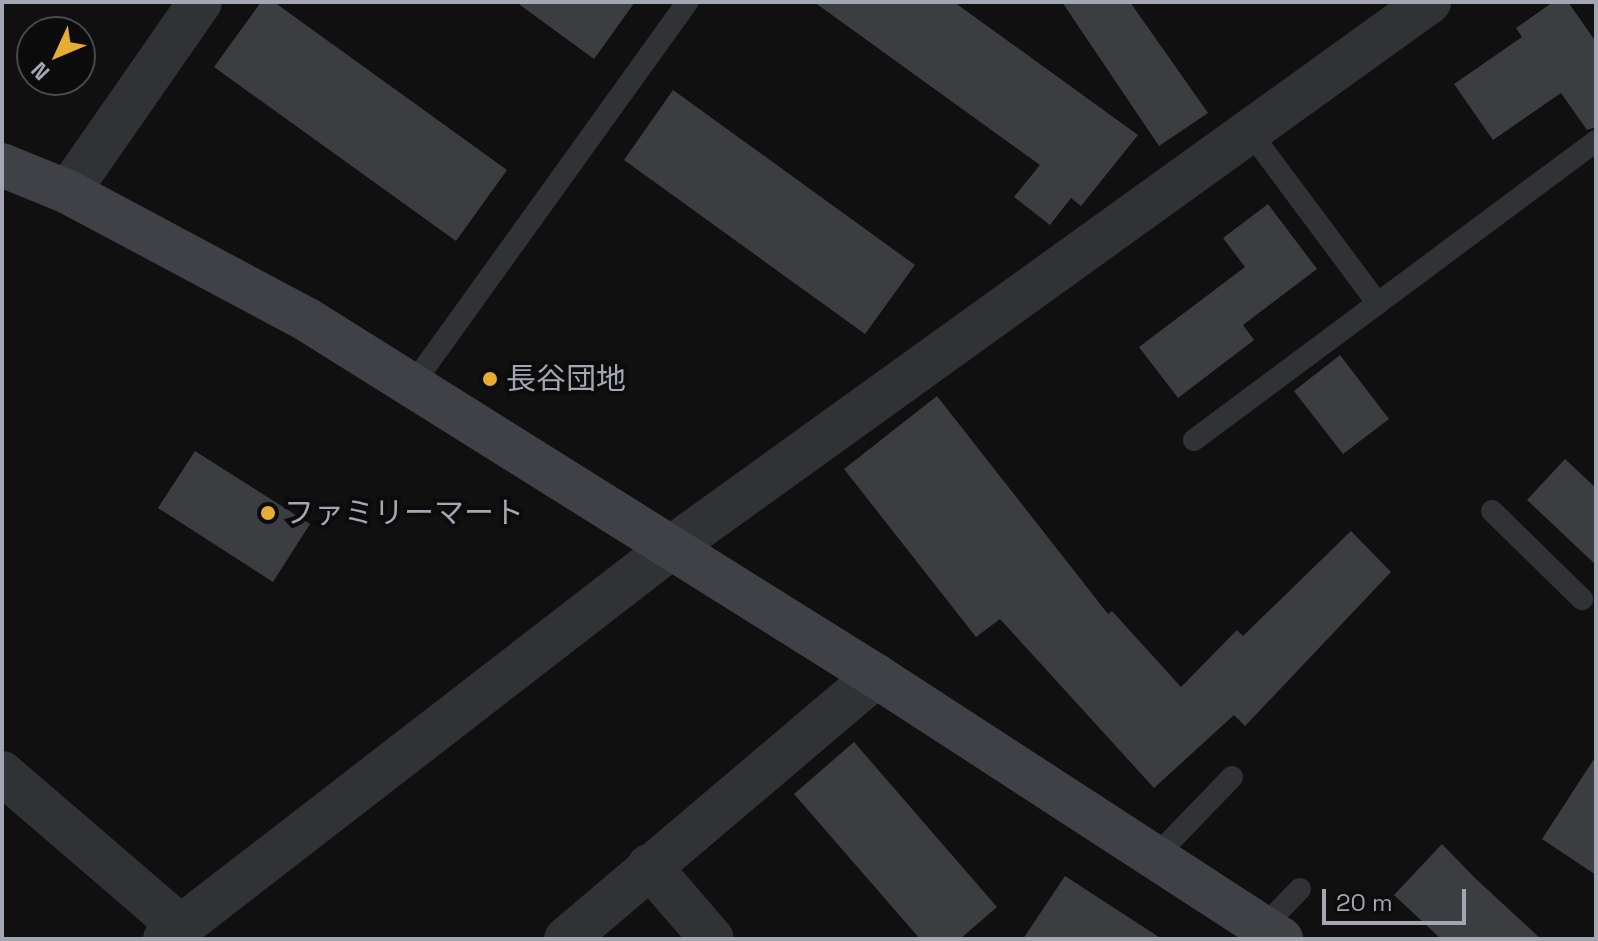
<!DOCTYPE html>
<meta charset="utf-8">
<style>
body{margin:0}
#map{position:relative;width:1598px;height:941px;overflow:hidden;background:#101011;font-family:"Space Grotesk","Noto Sans JP",sans-serif}
div>[style]{position:absolute}
[style*='--x']{left:calc(var(--x)*1px);top:calc(var(--y)*1px);width:calc(var(--w)*1px);rotate:calc(var(--a)*1deg)}
.building>*{inset:0;background:#3c3d41}
.lane>*{height:22px;margin:-11px;padding:0 11px;transform-origin:11px;border-radius:11px;background:#313236}
.street>*{height:44px;margin:-22px;padding:0 22px;transform-origin:22px;border-radius:22px;background:#313236}
.secondary>*{height:44px;margin:-22px;padding:0 22px;transform-origin:22px;border-radius:22px;background:#3f4146}
.dots>*{width:22px;height:22px;translate:-50% -50%;box-sizing:border-box;border:4px solid #0b0b0c;border-radius:50%}
span{translate:-50% -50%;white-space:nowrap;text-align:center;line-height:1.15;-webkit-text-stroke:8px #0b0b0c;paint-order:stroke}
.poi-label{font-size:30px;color:#a2a7b1}
.left{translate:0 -50%;text-align:left}
.frame{position:absolute;inset:0;border:4px solid #a2a7b1;pointer-events:none}
.north{position:absolute;left:16px;top:16px;width:80px;height:80px;box-sizing:border-box;background:#0b0b0c;border:2px solid #47494e;border-radius:50%;rotate:226deg;font-size:22px;font-weight:700;line-height:32px;text-align:center;color:#a2a7b1}
.north::after{content:'';display:block;margin:auto;width:28px;height:36px;background:#e7ac32;clip-path:polygon(50% 0,100% 100%,50% 72%,0 100%)}
.scale{position:absolute;left:1322px;top:889px;width:144px;height:36px;box-sizing:border-box;border:4px solid #a2a7b1;border-top:0;padding-left:10px;font-size:24px;line-height:28px;white-space:nowrap;color:#a2a7b1;-webkit-text-stroke:6px #0b0b0c;paint-order:stroke}
</style>
<div id="map">
<div class="building">
<i style="clip-path:polygon(261px 2px,274px 2px,507px 170px,456px 241px,214px 67px)"></i>
<i style="clip-path:polygon(516px 2px,635px 2px,594px 59px)"></i>
<i style="clip-path:polygon(814px 2px,954px 2px,1138px 135px,1081px 206px,1071px 198px,1050px 225px,1014px 197px,1040px 165px)"></i>
<i style="clip-path:polygon(1062px 2px,1130px 2px,1208px 113px,1159px 146px)"></i>
<i style="clip-path:polygon(1553px 2px,1568px 2px,1596px 42px,1596px 127px,1587px 130px,1561px 93px,1493px 140px,1454px 84px,1522px 37px,1516px 28px)"></i>
<i style="clip-path:polygon(673px 90px,915px 265px,865px 334px,624px 160px)"></i>
<i style="clip-path:polygon(1268px 204px,1317px 269px,1243px 325px,1254px 340px,1178px 398px,1139px 347px,1245px 267px,1223px 238px)"></i>
<i style="clip-path:polygon(1340px 355px,1389px 419px,1343px 454px,1294px 391px)"></i>
<i style="clip-path:polygon(937px 396px,1108px 614px,1112px 611px,1181px 687px,1237px 630px,1243px 636px,1351px 531px,1391px 572px,1245px 726px,1234px 715px,1154px 788px,1000px 619px,976px 637px,844px 469px)"></i>
<i style="clip-path:polygon(195px 451px,310px 524px,273px 582px,158px 508px)"></i>
<i style="clip-path:polygon(1565px 459px,1596px 488px,1596px 565px,1527px 500px)"></i>
<i style="clip-path:polygon(854px 742px,997px 907px,960px 939px,920px 939px,794px 794px)"></i>
<i style="clip-path:polygon(1596px 756px,1596px 875px,1542px 839px)"></i>
<i style="clip-path:polygon(1442px 844px,1475px 878px,1541px 939px,1441px 939px,1394px 895px)"></i>
<i style="clip-path:polygon(1065px 876px,1162px 939px,1023px 939px)"></i>
</div>
<div class="lane">
<i style="--x:1247;--y:128;--w:219;--a:53.3"></i>
<i style="--x:413;--y:384;--w:471;--a:-54.3"></i>
<i style="--x:1194;--y:440;--w:501;--a:-36.64"></i>
<i style="--x:1492;--y:511;--w:126;--a:44.4"></i>
<i style="--x:1155;--y:857;--w:111;--a:-46.1"></i>
<i style="--x:1263;--y:927;--w:53;--a:-45.8"></i>
</div>
<div class="street">
<i style="--x:68;--y:192;--w:231;--a:-55.2"></i>
<i style="--x:2;--y:773;--w:236;--a:40.7"></i>
<i style="--x:649;--y:866;--w:96;--a:49.2"></i>
<i style="--x:165;--y:939;--w:641;--a:-37.71"></i>
<i style="--x:672;--y:547;--w:933;--a:-35.75"></i>
<i style="--x:566;--y:939;--w:407;--a:-40.3"></i>
</div>
<div class="secondary">
<i style="--x:2;--y:165;--w:71;--a:22.2"></i>
<i style="--x:68;--y:192;--w:270;--a:28.1"></i>
<i style="--x:306;--y:319;--w:673;--a:32.06"></i>
<i style="--x:876;--y:676;--w:483;--a:33"></i>
</div>
<div class="dots">
<i style="left:490px;top:379px;background:#e7ac32"></i>
<i style="left:268px;top:513px;background:#e7ac32"></i>
</div>
<div class="poi-label">
<span class="left" style="left:506px;top:379px">長谷団地</span>
<span class="left" style="left:284px;top:513px">ファミリーマート</span>
</div>
<div class="frame"></div>
<div class="north">N</div>
<div class="scale">20 m</div>
</div>
